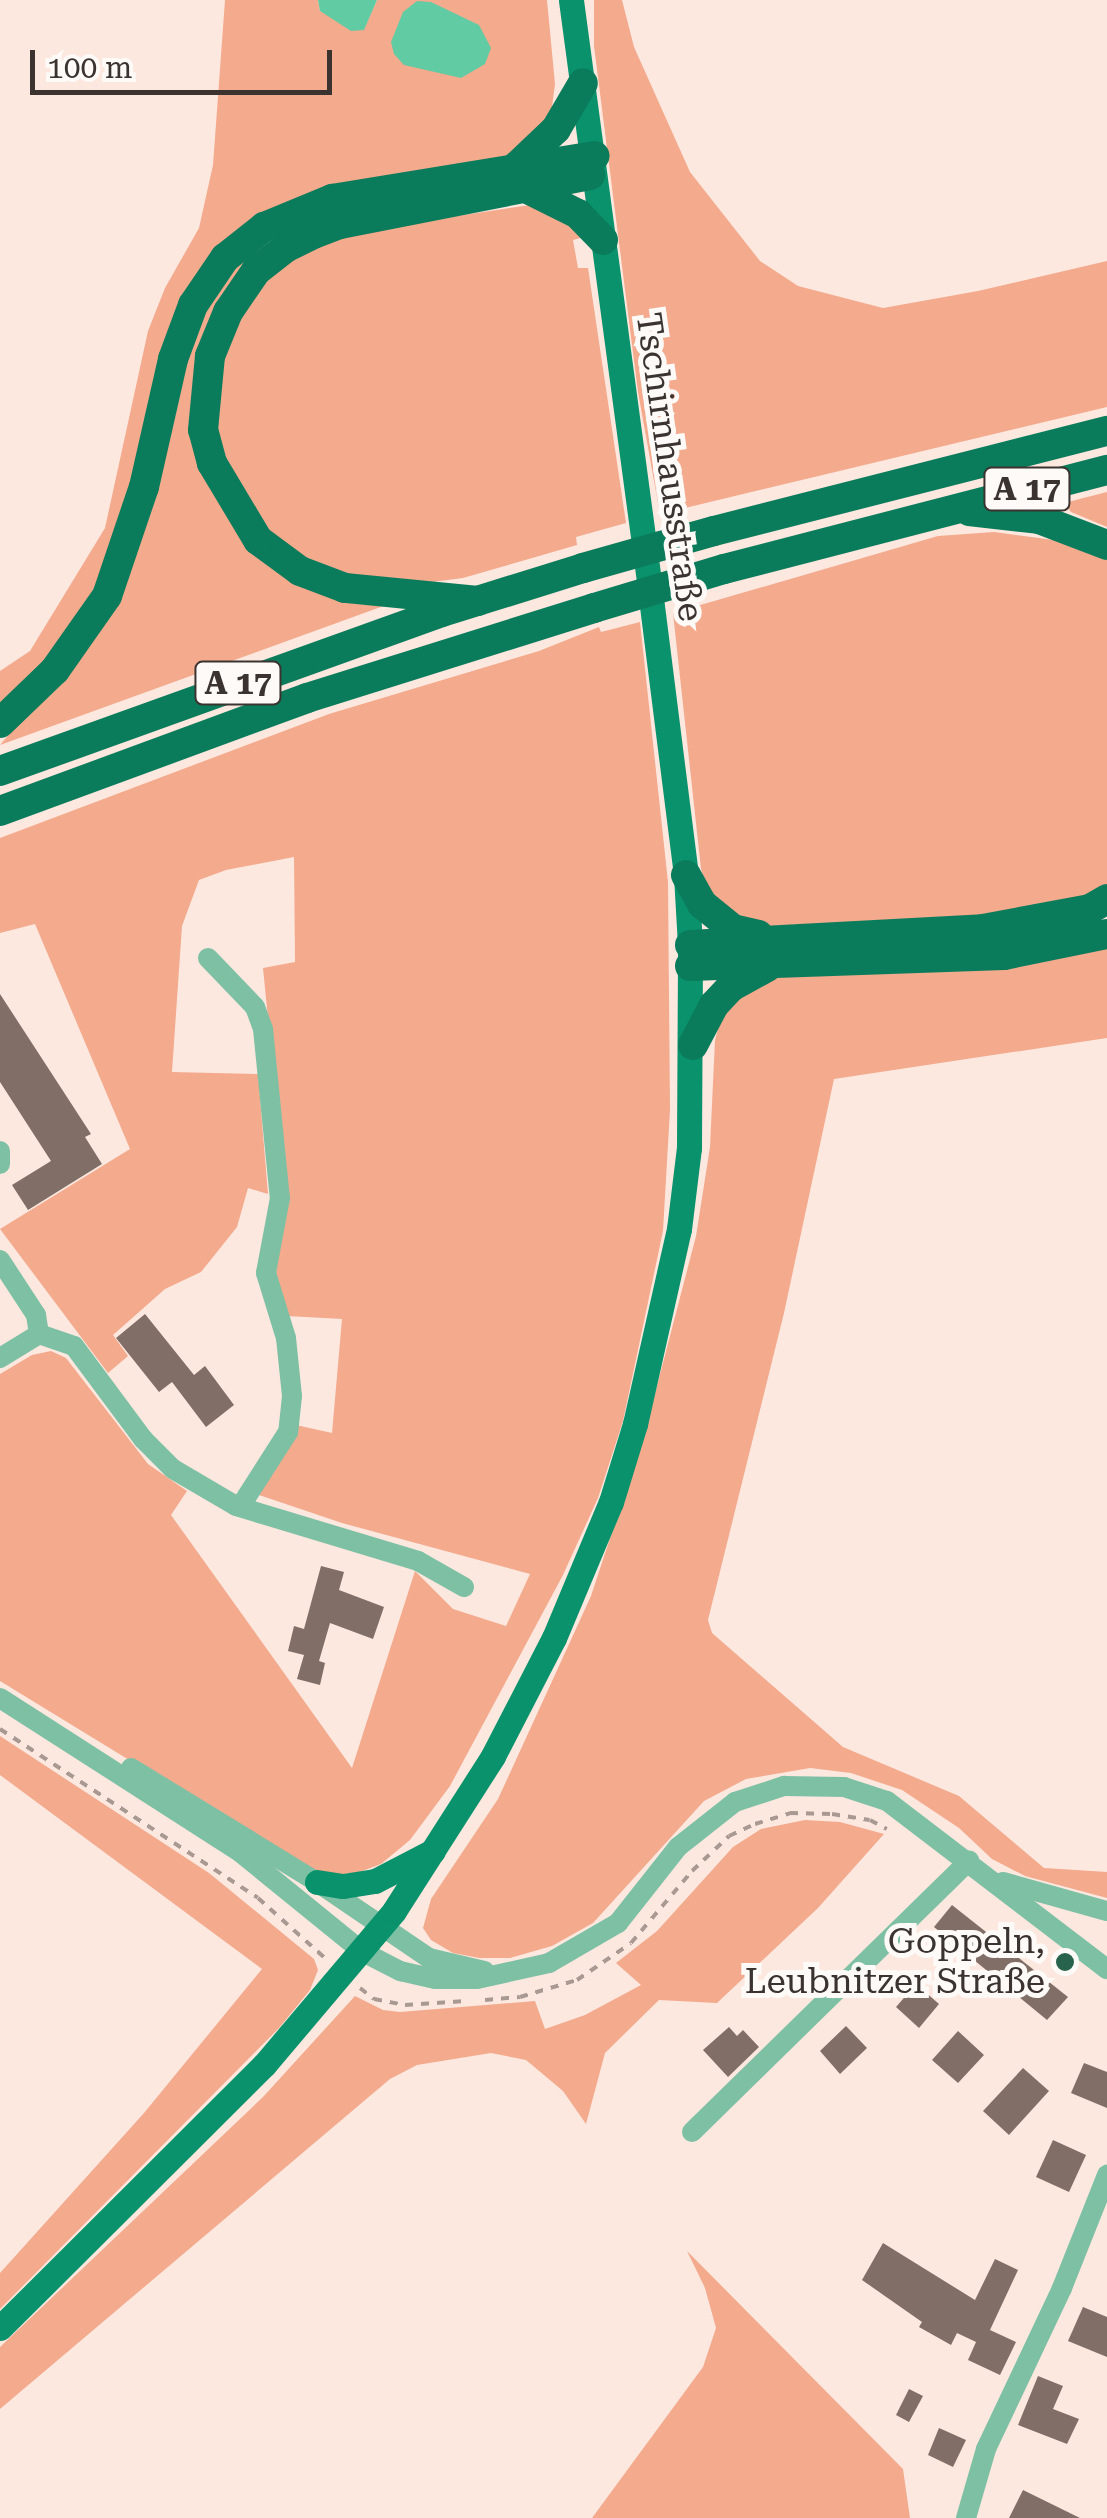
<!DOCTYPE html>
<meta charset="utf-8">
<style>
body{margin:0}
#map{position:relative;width:1107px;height:2518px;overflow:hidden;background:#fde8e0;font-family:"Roboto Serif",serif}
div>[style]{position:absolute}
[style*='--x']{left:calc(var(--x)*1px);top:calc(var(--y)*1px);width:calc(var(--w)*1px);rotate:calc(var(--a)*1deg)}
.green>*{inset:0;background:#f3aa8d}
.water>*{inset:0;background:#61cba3}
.building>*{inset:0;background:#806e67}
.path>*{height:4px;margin-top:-2px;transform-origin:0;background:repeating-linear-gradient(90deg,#a89993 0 8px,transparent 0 16px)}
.minor>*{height:20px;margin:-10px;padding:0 10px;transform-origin:10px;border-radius:10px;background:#7ec0a4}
.major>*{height:25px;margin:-12.5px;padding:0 12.5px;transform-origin:12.5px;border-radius:12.5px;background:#09926b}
.highway>*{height:30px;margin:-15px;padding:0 15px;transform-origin:15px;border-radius:15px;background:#0b7c5b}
.highway-bridge>*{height:30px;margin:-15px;padding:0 15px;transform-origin:15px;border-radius:15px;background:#0b7c5b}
.dots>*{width:28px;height:28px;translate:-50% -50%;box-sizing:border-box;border:5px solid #fefaf8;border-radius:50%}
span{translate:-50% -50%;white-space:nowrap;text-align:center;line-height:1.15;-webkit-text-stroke:10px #fefaf8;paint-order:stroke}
.shield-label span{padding:2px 8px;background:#fefaf8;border:2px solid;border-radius:8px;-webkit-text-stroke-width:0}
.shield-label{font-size:32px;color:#3a332f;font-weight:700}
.street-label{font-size:35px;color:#3a332f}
.poi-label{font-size:35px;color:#3a332f}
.right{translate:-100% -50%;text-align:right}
.scale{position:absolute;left:30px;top:50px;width:302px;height:45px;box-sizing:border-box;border:5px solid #3a332f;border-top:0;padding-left:12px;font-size:30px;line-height:35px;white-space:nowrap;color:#3a332f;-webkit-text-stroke:8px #fefaf8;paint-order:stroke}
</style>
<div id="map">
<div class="green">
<i style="clip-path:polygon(225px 0,318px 0,320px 11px,364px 29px,377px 0,547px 0,555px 84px,552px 107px,545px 127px,505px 158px,234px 237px,108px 569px,64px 642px,0 712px,0 671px,30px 651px,105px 528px,148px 331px,165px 288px,199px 228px,213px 165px)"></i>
<i style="clip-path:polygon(594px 0,622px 0,634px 47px,690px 172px,760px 261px,798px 286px,883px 308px,978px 291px,1107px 261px,1107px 407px,660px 514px,638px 392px,594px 46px)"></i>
<i style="clip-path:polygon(530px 205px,566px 213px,584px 237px,573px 240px,578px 268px,588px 268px,626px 523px,576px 537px,577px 545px,463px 578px,393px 587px,310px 567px,267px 535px,241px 504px,215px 424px,221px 349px,272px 270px,331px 235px)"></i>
<i style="clip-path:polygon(290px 235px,195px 379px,241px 533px,389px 604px,0 745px,96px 630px,190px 336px,243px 256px)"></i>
<i style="clip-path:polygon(1107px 492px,1107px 527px,1071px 512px,1064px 503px)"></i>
<i style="clip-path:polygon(994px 532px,1069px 542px,1107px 560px,1107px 887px,1050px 912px,754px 927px,708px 892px,701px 869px,673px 613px,938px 536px)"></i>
<i style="clip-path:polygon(640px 622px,668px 882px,670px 1110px,663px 1231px,623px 1421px,598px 1498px,563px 1575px,450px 1786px,410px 1840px,381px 1864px,357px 1873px,332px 1875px,309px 1870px,0 1681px,0 1374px,32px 1355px,51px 1351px,66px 1358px,148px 1464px,187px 1491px,171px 1515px,352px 1768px,415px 1571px,453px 1609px,506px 1626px,530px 1574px,342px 1523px,256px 1494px,296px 1425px,332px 1433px,342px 1319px,287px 1316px,270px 1281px,271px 1049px,263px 968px,295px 962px,294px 857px,226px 870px,199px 880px,182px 926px,172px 1072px,258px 1074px,268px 1194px,248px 1188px,237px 1227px,201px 1272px,165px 1289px,113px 1335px,128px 1356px,108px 1373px,0 1229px,130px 1149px,35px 924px,0 933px,0 838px,329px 714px,539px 651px,599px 627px,601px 632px)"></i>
<i style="clip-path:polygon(1107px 944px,1107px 1038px,834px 1079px,784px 1313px,708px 1620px,712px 1633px,843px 1747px,959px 1796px,1044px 1868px,1107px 1872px,1107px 1898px,1025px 1876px,992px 1859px,959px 1828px,902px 1790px,851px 1773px,810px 1768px,746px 1779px,704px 1801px,593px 1923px,552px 1946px,510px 1958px,479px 1958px,453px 1953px,431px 1940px,423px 1928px,431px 1899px,498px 1799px,591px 1596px,645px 1432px,696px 1236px,710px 1147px,715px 1040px,723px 1011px,758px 978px)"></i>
<i style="clip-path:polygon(0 1736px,209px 1873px,314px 1959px,318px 1970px,310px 1990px,279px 2028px,0 2309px,0 2273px,144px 2113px,262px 1969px,0 1775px)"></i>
<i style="clip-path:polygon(805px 1820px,840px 1822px,884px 1834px,818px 1908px,717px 2003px,659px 2000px,605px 2053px,586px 2124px,563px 2091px,526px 2060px,491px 2053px,417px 2065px,390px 2079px,0 2409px,0 2347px,263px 2097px,355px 1996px,383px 2010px,400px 2012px,535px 2001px,545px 2029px,585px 2015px,641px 1985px,616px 1963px,657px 1931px,733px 1847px,761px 1829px)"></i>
<i style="clip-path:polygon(687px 2251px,903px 2469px,910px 2518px,592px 2518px,703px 2367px,716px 2328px,705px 2288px)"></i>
</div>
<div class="water">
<i style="clip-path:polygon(318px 0,377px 0,364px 30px,351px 31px,320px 11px)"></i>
<i style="clip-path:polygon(417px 1px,431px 2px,479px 25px,491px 48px,485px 64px,461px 78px,404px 65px,394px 54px,391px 42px,403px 12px)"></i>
</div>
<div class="building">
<i style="clip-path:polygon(0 994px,91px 1134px,85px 1137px,102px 1164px,28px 1210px,12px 1185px,51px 1161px,0 1082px)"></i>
<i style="clip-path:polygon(145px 1314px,194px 1375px,205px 1366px,234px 1405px,206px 1427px,172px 1382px,159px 1392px,116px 1338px)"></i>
<i style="clip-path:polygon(321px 1566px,344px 1572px,339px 1590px,384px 1607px,373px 1639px,330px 1623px,319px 1661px,325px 1663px,320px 1685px,297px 1679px,304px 1655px,288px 1651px,294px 1626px,304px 1629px)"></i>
<i style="clip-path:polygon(952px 1905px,1068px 1997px,1047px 2020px,934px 1927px)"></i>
<i style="clip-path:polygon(916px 1984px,939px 2004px,919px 2028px,896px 2007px)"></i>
<i style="clip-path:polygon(846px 2026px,867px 2048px,840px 2074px,820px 2051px)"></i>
<i style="clip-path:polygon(729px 2027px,737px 2036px,743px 2030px,759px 2047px,728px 2077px,703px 2050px)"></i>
<i style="clip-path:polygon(958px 2031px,984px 2055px,958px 2083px,932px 2060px)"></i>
<i style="clip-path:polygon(1084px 2063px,1107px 2072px,1107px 2108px,1071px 2093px)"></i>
<i style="clip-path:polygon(1023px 2068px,1049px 2091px,1009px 2135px,983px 2111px)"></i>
<i style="clip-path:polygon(1053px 2140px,1086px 2155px,1069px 2192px,1036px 2177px)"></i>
<i style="clip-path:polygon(883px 2243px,975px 2300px,995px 2259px,1018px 2270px,990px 2330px,1016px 2342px,1000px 2375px,968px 2360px,976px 2342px,957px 2333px,951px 2345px,919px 2327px,922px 2322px,862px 2280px)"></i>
<i style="clip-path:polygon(1083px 2307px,1107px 2317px,1107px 2357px,1068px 2341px)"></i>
<i style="clip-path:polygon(1038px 2376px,1063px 2386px,1053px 2409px,1079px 2419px,1067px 2444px,1018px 2425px)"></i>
<i style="clip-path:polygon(909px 2389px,923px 2396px,909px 2422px,896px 2415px)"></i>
<i style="clip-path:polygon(939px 2428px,966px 2440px,953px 2467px,928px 2455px)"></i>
<i style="clip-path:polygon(1023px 2490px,1080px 2518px,1009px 2518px)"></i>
</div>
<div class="path">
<i style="--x:0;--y:1729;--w:308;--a:33.2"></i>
<i style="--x:258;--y:1898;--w:91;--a:41.9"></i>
<i style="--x:360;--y:1988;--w:18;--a:38"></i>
<i style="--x:374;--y:1999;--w:32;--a:11"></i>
<i style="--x:405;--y:2005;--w:61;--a:-3.8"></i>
<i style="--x:485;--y:2000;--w:35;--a:-5"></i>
<i style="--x:520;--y:1997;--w:59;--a:-16.6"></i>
<i style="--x:577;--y:1980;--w:65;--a:-34.4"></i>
<i style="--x:631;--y:1943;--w:94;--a:-49.7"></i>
<i style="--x:692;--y:1871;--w:51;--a:-43.4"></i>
<i style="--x:729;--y:1836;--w:29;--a:-25"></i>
<i style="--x:755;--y:1824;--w:37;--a:-17"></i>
<i style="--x:790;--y:1813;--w:42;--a:1.4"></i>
<i style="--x:832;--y:1814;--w:38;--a:9"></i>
<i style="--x:870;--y:1820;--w:19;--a:28"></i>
</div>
<div class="minor">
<i style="--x:208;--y:958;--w:68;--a:46.2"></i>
<i style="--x:255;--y:1007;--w:23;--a:70"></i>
<i style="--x:263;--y:1029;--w:170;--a:84.3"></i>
<i style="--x:280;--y:1198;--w:76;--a:100.6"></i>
<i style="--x:266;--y:1273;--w:68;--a:72.9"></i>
<i style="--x:286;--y:1338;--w:58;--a:84.1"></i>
<i style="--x:292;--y:1396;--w:36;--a:96"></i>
<i style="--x:288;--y:1432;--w:89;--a:122.6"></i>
<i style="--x:0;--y:1151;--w:13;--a:90"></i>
<i style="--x:0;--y:1260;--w:66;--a:56.8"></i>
<i style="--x:36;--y:1315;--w:19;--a:81"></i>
<i style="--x:0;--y:1358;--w:46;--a:-31.6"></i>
<i style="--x:39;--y:1334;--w:37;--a:19"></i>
<i style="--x:74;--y:1346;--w:116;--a:53.4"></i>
<i style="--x:143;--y:1439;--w:42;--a:45"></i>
<i style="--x:173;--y:1469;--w:73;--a:30.4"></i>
<i style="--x:236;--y:1506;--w:190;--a:16.8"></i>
<i style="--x:418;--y:1561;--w:53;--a:29.5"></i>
<i style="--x:0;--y:1698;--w:287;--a:32.7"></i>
<i style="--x:241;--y:1853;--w:157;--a:39.1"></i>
<i style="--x:363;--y:1952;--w:42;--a:27.2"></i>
<i style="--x:400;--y:1971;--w:36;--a:13"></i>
<i style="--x:435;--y:1979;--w:42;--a:0"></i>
<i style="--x:477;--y:1979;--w:74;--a:-12.5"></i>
<i style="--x:549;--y:1963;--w:80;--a:-30.1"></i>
<i style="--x:618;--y:1923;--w:97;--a:-51.7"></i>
<i style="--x:678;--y:1847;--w:73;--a:-38.3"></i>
<i style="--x:735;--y:1802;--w:52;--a:-18.1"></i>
<i style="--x:784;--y:1786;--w:60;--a:1"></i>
<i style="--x:844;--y:1787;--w:45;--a:18"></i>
<i style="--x:887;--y:1801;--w:277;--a:37.4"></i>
<i style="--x:131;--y:1768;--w:218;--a:31.5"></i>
<i style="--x:317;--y:1882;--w:135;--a:34.2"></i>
<i style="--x:429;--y:1958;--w:57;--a:13.1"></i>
<i style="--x:1003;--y:1882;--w:108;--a:15.6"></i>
<i style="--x:692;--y:2132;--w:388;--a:-44.4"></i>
<i style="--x:966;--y:2518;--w:72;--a:-73.8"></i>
<i style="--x:986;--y:2449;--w:178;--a:-64.7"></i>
<i style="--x:1062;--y:2288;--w:122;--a:-68.3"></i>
</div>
<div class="major">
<i style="--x:317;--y:1882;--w:26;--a:9"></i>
<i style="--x:343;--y:1886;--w:32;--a:-9"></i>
<i style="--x:375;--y:1881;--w:65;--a:-27.3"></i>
<i style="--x:0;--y:2328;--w:373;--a:-44.9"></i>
<i style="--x:264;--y:2065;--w:202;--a:-49.8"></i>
<i style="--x:394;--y:1911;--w:184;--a:-57.4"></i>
<i style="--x:493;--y:1756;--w:133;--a:-62.7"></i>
<i style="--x:554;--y:1638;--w:147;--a:-67.3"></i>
<i style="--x:611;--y:1502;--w:82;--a:-72.9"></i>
<i style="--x:635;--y:1424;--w:200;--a:-77.3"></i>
<i style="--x:679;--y:1229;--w:82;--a:-83"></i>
<i style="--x:689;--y:1148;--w:203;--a:-89.7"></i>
<i style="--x:690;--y:945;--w:70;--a:-93.3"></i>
<i style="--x:686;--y:875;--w:281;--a:-97.2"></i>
<i style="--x:651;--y:596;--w:601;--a:-97.65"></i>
</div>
<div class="highway">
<i style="--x:516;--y:167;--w:55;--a:-43.5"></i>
<i style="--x:556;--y:129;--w:53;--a:-59.6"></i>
<i style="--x:530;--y:190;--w:54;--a:26.6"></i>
<i style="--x:578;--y:214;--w:36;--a:46"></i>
<i style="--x:969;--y:511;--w:70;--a:6.5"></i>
<i style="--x:1039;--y:519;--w:73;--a:20.9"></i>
<i style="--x:714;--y:531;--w:406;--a:-14.3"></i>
<i style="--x:724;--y:569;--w:396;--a:-14.5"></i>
<i style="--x:478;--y:601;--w:134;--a:-174.4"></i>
<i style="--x:345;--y:588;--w:48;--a:-159.3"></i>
<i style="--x:300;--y:571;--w:52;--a:-143.6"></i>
<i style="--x:258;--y:540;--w:90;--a:-120.9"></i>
<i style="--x:212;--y:463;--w:34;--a:-105"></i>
<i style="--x:203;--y:430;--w:74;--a:-84.6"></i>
<i style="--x:210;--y:356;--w:48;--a:-67.8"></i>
<i style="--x:228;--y:312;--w:50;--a:-55.7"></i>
<i style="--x:256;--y:271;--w:37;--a:-38"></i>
<i style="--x:285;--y:248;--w:34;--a:-26"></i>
<i style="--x:316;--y:233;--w:26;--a:-21"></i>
<i style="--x:340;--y:224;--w:255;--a:-11.1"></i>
<i style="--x:0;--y:723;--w:76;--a:-43.9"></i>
<i style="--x:55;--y:670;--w:90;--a:-54.9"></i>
<i style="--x:107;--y:596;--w:115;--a:-71.3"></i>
<i style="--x:144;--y:487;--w:131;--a:-77.2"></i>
<i style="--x:173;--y:359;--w:58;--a:-69.7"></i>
<i style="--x:193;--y:305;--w:57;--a:-55.8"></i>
<i style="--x:225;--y:258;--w:50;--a:-38.5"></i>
<i style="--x:264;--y:227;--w:74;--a:-22.4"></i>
<i style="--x:332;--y:199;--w:266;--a:-9.3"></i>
<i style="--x:0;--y:771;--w:470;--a:-19.8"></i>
<i style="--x:442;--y:612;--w:148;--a:-17.3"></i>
<i style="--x:0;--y:811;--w:327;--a:-20.2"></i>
<i style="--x:307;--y:698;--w:301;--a:-17.4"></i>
<i style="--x:686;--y:875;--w:33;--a:61"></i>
<i style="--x:702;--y:904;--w:40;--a:39"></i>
<i style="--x:733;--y:929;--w:26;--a:13"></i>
<i style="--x:690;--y:945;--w:293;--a:-3.1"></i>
<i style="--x:983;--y:929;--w:109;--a:-10.6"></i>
<i style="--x:1090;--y:909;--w:20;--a:-30"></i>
<i style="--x:690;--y:966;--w:314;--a:-2"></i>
<i style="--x:1004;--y:955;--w:105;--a:-11.5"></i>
<i style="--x:693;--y:1045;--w:45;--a:-62.3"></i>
<i style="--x:714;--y:1005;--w:25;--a:-47"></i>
<i style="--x:731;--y:987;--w:41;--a:-29.1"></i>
</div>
<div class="highway-bridge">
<i style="--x:583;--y:568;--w:136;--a:-15.8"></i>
<i style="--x:594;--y:608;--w:136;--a:-16.7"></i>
</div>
<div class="dots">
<i style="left:1065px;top:1962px;background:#28634d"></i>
</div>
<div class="shield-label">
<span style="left:1027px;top:489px">A 17</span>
<span style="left:238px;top:683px">A 17</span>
</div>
<div class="street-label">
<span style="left:669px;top:467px;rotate:82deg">Tschirnhausstraße</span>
</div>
<div class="poi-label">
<span class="right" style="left:1045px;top:1962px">Goppeln,<br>Leubnitzer Straße</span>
</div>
<div class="scale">100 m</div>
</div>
